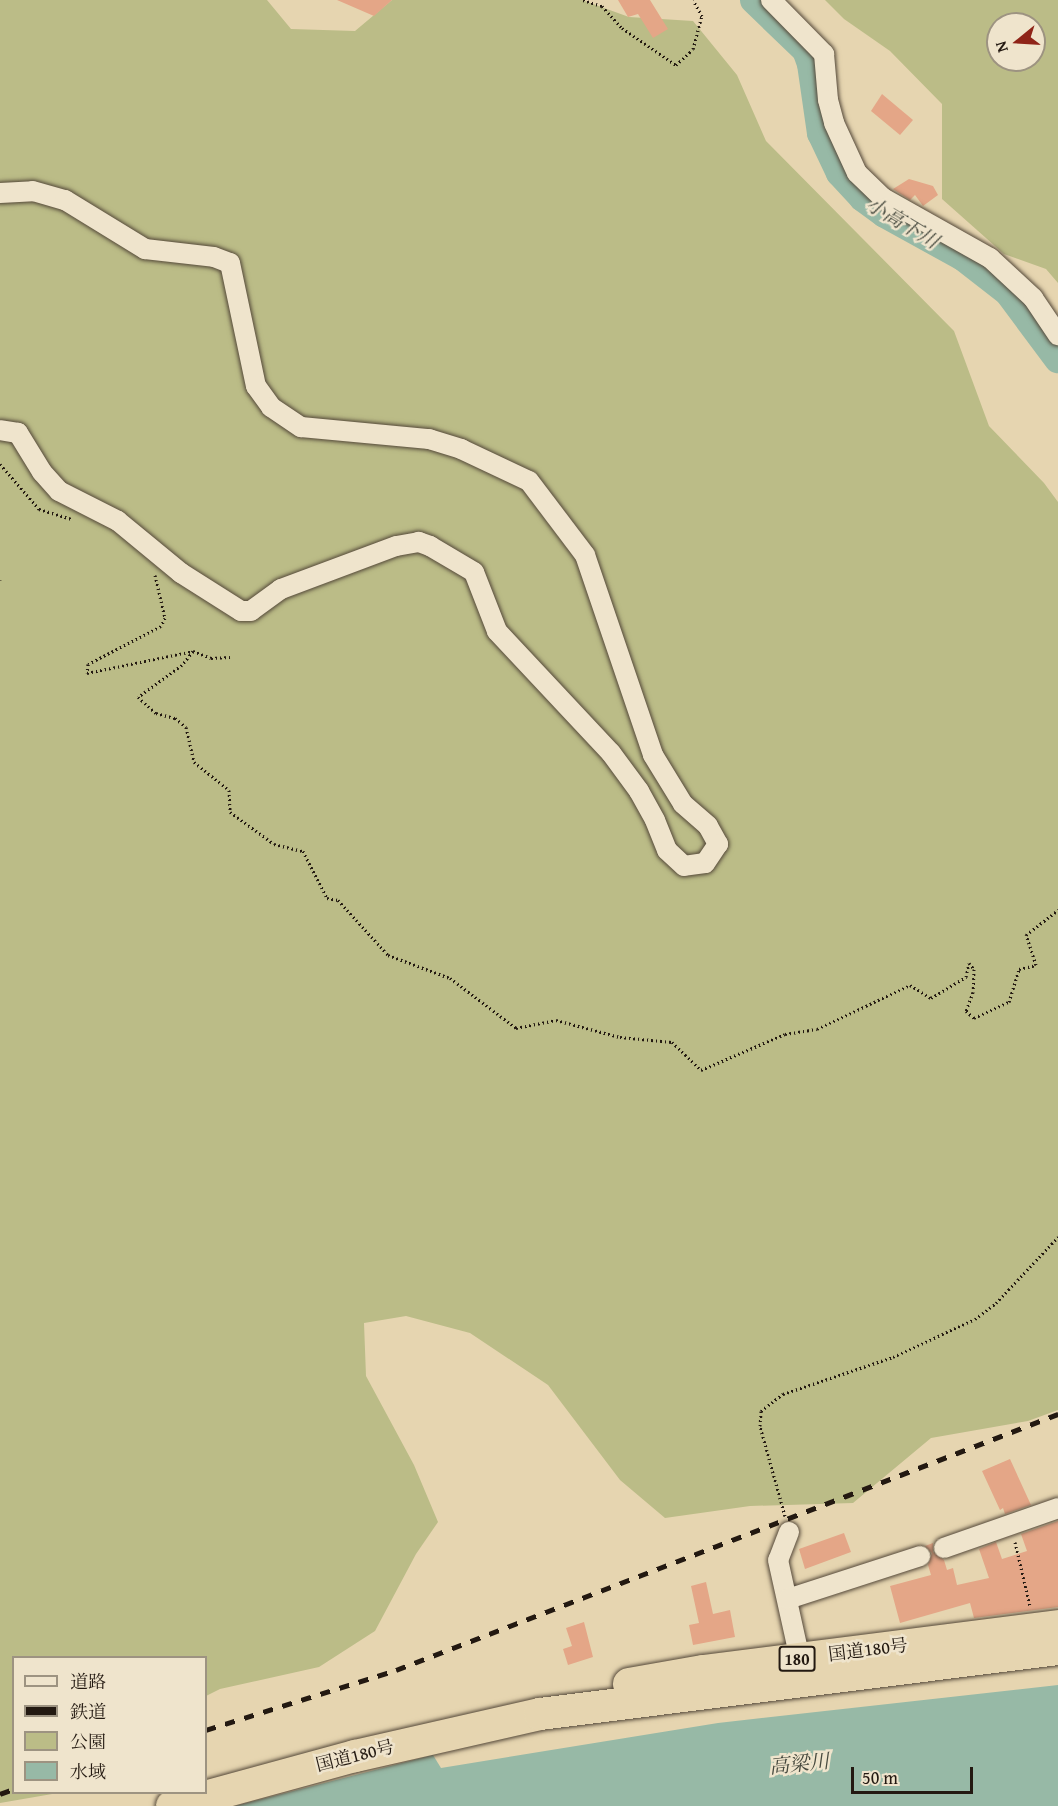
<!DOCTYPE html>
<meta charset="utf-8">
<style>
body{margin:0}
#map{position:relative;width:1058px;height:1806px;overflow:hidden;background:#e6d5b0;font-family:"Gentium Book Plus","Noto Serif JP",serif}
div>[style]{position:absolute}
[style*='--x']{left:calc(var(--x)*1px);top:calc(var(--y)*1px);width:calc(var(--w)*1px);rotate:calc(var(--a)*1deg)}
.green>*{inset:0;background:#bbbc87}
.water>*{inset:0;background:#97b9a6}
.river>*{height:28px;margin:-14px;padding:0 14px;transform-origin:14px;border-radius:14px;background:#97b9a6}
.building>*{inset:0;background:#e4a687}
.path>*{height:3px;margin-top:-1.5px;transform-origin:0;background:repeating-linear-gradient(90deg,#231911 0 1.5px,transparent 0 4.5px)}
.roads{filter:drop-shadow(0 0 2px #544839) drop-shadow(0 0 2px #544839)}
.minor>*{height:20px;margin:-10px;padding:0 10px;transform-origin:10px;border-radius:10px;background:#efe4cc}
.trunk>*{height:32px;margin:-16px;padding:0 16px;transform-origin:16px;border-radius:16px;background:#e6d5b0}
.rail>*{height:4.5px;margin-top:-2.25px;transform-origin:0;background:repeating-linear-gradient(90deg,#231911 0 10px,transparent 0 20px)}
span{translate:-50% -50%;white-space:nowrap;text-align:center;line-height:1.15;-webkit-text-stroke:5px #efe4cc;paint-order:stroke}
.shield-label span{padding:2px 4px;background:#efe4cc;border:2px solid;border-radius:4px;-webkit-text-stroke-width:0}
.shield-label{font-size:16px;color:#231911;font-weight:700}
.street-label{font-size:18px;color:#231911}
.water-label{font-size:20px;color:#46493e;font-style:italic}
.legend{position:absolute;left:12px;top:1656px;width:195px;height:138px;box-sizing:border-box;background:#efe4cc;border:2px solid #9d9381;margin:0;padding:8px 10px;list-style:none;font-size:18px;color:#231911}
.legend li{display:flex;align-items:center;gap:12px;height:30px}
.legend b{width:30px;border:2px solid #9d9381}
.north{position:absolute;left:986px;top:12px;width:60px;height:60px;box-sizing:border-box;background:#efe4cc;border:2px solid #9d9381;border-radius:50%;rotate:252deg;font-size:16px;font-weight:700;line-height:24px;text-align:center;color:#231911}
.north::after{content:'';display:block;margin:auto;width:21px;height:27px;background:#8f2418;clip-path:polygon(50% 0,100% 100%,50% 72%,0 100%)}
.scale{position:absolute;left:851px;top:1767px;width:122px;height:27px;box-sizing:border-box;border:3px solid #231911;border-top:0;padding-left:8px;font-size:18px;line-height:21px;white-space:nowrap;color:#231911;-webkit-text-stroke:4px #efe4cc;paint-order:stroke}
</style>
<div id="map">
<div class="green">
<i style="clip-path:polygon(0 0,267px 0,291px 29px,355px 31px,392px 0,582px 0,629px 17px,693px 21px,737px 75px,766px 141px,954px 331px,989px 426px,1044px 483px,1058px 502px,1058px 1410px,1028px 1421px,931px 1438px,853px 1503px,750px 1506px,665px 1518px,620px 1480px,548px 1385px,470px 1333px,406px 1316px,364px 1323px,366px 1376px,414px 1465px,438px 1522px,416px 1554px,375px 1631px,319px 1667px,220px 1689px,206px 1696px,206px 1658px,14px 1658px,14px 1792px,58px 1793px,0 1803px)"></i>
<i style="clip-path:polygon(evenodd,825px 0,1058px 0,1058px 283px,1046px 269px,1004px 254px,942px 199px,942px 104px,890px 51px,844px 19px,825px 0,998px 24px,1034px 24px,1034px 60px,998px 60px,998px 24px)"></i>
</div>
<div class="water">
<i style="clip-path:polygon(1058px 1685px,1058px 1806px,235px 1806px,433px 1755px,441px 1768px,718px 1723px)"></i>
</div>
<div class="river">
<i style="--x:754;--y:0;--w:72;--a:43.9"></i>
<i style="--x:806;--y:50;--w:15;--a:70"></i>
<i style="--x:811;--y:64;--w:70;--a:81.8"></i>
<i style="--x:821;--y:133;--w:44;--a:64.6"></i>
<i style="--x:840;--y:173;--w:34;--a:47"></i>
<i style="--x:863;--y:198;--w:27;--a:36"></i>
<i style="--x:885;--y:214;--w:89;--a:28.9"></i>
<i style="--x:963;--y:257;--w:57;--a:37.9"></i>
<i style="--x:1008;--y:292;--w:84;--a:53.3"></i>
</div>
<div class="building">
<i style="clip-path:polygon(337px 0,392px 0,374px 16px)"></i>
<i style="clip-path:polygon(618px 0,650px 0,668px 29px,653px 38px,638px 14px,628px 17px)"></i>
<i style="clip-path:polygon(882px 94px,913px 120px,900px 135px,871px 111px)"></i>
<i style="clip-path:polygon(909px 179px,933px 186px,938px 195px,923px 206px,915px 195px,910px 200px,893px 189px)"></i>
<i style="clip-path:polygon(1010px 1459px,1031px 1505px,1005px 1514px,1003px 1508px,1000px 1510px,982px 1471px)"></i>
<i style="clip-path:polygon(1058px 1521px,1058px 1607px,974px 1618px,970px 1603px,900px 1623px,890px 1586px,931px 1575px,928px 1565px,932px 1553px,925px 1546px,933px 1543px,933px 1552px,944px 1560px,947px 1570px,953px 1568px,957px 1585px,989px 1578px,979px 1549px,996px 1542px,1002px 1559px,1027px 1551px,1021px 1534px)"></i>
<i style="clip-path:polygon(844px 1533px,851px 1552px,805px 1569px,799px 1549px)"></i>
<i style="clip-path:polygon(706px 1582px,713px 1614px,730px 1610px,735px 1637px,693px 1645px,689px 1625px,699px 1623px,691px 1586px)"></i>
<i style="clip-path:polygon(584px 1622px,593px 1657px,568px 1665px,563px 1649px,572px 1646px,566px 1628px)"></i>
</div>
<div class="path">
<i style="--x:583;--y:0;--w:20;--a:18"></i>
<i style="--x:602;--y:6;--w:30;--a:48"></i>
<i style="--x:622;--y:28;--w:65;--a:34.4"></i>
<i style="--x:676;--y:65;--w:23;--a:-43"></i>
<i style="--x:693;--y:49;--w:34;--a:-75"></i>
<i style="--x:702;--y:16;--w:18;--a:-119"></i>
<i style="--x:0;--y:464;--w:60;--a:49.1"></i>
<i style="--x:39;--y:509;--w:34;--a:17"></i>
<i style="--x:155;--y:575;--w:44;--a:76.9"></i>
<i style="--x:165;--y:618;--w:9;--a:117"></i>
<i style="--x:161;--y:626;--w:82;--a:152.5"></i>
<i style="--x:88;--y:664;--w:9;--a:96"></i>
<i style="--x:87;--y:673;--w:108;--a:-11.7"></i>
<i style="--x:193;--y:651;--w:19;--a:21"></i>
<i style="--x:211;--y:658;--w:19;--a:-3"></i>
<i style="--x:0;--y:579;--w:1;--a:90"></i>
<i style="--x:193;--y:651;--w:18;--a:128"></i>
<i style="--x:182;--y:665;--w:54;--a:144"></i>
<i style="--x:138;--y:697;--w:24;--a:42"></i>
<i style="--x:156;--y:713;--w:20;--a:15"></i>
<i style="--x:175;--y:718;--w:14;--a:39"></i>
<i style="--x:186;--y:727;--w:36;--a:77"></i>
<i style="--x:194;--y:762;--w:45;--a:38.7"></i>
<i style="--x:229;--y:790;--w:22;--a:87"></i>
<i style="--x:230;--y:812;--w:54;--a:36"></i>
<i style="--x:274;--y:844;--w:30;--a:14"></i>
<i style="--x:303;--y:851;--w:53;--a:62.9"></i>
<i style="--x:327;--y:898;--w:11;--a:10"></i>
<i style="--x:338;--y:900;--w:74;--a:47.7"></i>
<i style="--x:388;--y:955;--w:66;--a:20.4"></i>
<i style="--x:450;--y:978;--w:83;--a:37.1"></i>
<i style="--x:516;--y:1028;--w:41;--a:-11.3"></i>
<i style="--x:556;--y:1020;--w:66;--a:14.9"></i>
<i style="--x:620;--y:1037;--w:52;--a:5.5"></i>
<i style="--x:672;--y:1042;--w:40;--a:44"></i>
<i style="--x:701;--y:1070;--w:91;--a:-23.2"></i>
<i style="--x:785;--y:1034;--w:32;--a:-9"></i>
<i style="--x:817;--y:1029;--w:103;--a:-25.3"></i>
<i style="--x:910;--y:985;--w:25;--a:32"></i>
<i style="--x:931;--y:998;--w:41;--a:-31"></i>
<i style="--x:966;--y:977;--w:14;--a:-78"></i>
<i style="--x:969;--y:963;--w:8;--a:50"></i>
<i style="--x:974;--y:969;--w:23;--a:92"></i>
<i style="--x:973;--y:992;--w:20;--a:110"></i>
<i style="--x:966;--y:1011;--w:11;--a:41"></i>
<i style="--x:974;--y:1018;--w:38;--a:-25"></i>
<i style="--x:1009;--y:1002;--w:34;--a:-73"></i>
<i style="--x:1019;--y:969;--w:17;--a:-13"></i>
<i style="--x:1036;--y:965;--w:32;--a:-108"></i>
<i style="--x:1026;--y:935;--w:41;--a:-38"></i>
<i style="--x:785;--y:1516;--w:93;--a:-105.5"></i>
<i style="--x:760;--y:1426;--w:15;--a:-86"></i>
<i style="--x:761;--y:1411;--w:28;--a:-38"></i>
<i style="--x:783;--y:1394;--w:116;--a:-18.6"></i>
<i style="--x:893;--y:1357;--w:90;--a:-24.9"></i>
<i style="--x:975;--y:1319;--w:26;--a:-37"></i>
<i style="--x:996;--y:1303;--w:91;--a:-46.8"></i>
<i style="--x:1015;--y:1542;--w:66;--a:76.8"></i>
</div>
<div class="roads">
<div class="minor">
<i style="--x:771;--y:0;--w:76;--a:45.5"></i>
<i style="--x:824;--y:54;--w:46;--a:85"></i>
<i style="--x:828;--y:100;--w:24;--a:75"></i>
<i style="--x:834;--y:123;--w:55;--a:65.3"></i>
<i style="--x:857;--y:173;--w:36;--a:44"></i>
<i style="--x:883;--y:198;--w:123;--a:29.3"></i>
<i style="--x:990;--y:258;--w:59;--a:42.9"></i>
<i style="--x:1033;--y:298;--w:45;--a:56"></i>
<i style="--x:0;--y:193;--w:33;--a:-3"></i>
<i style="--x:33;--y:191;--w:33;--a:16"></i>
<i style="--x:65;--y:200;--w:94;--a:31.5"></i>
<i style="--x:145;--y:249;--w:69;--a:6.6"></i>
<i style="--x:214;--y:257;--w:17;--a:21"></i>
<i style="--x:230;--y:263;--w:126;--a:78.1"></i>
<i style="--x:256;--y:386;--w:26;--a:54"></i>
<i style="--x:271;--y:407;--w:36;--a:34"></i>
<i style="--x:301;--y:427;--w:129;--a:5.4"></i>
<i style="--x:429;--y:439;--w:34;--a:17"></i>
<i style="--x:461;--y:449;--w:75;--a:25.2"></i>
<i style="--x:529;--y:481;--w:93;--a:52.9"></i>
<i style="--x:585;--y:555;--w:211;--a:71.2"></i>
<i style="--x:653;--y:755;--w:57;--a:58.5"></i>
<i style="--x:683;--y:804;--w:33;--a:41"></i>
<i style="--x:708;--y:826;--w:21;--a:61"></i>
<i style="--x:718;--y:844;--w:23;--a:124"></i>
<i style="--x:705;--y:863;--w:21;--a:172"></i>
<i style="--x:684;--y:866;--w:23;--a:-137"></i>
<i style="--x:667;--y:850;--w:32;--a:-112"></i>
<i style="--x:655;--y:820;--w:33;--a:-119"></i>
<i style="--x:639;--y:791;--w:47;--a:-126.4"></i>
<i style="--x:611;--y:753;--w:167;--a:-133.1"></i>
<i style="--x:497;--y:631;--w:63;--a:-111.3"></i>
<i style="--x:474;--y:572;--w:51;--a:-149.4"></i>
<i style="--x:430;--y:546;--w:12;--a:-160"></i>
<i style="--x:419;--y:542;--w:23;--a:170"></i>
<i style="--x:396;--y:546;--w:123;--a:159.5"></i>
<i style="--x:281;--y:589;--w:37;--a:144"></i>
<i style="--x:251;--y:611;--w:10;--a:180"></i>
<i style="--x:241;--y:611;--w:71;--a:-147.7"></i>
<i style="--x:181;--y:573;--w:82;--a:-140.5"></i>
<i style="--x:118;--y:521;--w:66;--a:-153"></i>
<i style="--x:59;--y:491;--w:25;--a:-132"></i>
<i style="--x:42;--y:472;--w:46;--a:-121.6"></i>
<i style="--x:18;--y:433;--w:18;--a:-171"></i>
<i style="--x:789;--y:1532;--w:30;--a:111"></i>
<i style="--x:778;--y:1560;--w:101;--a:77.5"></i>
<i style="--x:944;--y:1548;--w:121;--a:-19.3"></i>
<i style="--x:788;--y:1599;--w:139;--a:-18"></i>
</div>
<div class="trunk">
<i style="--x:629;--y:1684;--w:75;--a:-10"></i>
<i style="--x:703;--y:1671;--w:358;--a:-7.2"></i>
<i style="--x:172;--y:1806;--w:190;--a:-15.3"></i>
<i style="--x:355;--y:1756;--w:190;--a:-12.8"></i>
<i style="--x:540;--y:1714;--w:522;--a:-7.15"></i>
</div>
</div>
<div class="rail">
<i style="--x:206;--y:1730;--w:199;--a:-17.5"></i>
<i style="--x:396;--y:1670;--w:710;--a:-21.14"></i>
<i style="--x:0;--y:1794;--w:15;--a:-20"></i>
</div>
<div class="shield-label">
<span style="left:797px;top:1659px">180</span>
</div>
<div class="street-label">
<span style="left:868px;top:1650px;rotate:-7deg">国道180号</span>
<span style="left:355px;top:1756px;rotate:-14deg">国道180号</span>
</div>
<div class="water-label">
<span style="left:903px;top:222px;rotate:31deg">小高下川</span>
<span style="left:799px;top:1763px;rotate:-6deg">高梁川</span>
</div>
<ul class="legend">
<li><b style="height:8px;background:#efe4cc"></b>道路</li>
<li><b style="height:8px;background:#231911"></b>鉄道</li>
<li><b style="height:16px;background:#bbbc87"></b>公園</li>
<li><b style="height:16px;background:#97b9a6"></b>水域</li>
</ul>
<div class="north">N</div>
<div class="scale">50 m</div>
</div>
